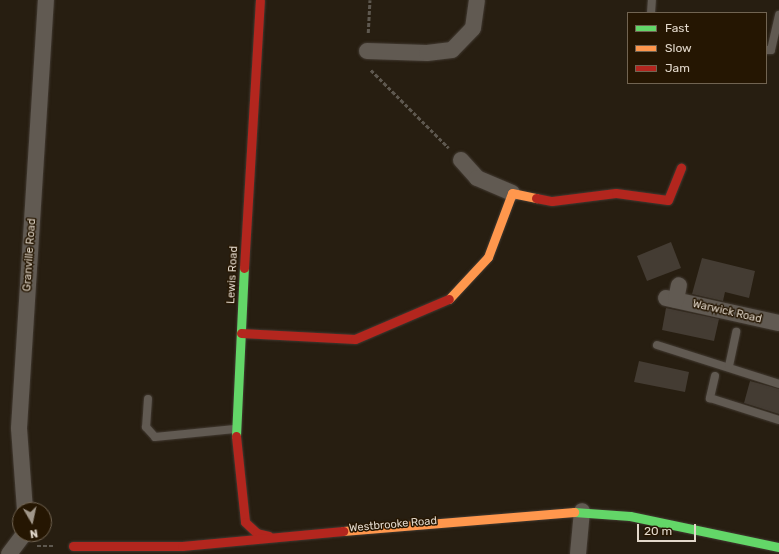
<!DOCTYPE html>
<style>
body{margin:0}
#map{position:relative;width:779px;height:554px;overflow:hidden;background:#271e11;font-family:Rubik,sans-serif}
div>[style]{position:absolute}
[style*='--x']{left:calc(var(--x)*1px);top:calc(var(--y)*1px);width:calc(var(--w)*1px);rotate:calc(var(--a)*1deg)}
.building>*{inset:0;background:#443c33}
.path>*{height:2.5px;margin-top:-1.25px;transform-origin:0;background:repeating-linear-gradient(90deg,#5e584f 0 4px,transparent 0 6px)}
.roads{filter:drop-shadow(0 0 1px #423a32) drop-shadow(0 0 1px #423a32)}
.lane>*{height:8px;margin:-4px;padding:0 4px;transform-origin:4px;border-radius:4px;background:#615a52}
.street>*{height:16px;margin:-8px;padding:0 8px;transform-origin:8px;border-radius:8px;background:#615a52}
.fast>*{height:9px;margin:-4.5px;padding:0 4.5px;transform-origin:4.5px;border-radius:4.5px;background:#63d668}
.slow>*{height:9px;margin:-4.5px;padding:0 4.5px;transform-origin:4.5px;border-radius:4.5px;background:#ff974d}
.jam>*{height:9px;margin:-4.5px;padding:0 4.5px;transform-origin:4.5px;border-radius:4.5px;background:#b3261e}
span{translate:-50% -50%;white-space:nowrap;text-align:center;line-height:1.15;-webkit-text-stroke:3px #251602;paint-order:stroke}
.street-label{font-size:11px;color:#e2d8cb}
.legend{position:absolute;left:627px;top:12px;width:140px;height:72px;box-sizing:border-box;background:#251602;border:1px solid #716452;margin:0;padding:5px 7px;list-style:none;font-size:12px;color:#e2d8cb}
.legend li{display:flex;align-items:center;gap:8px;height:20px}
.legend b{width:20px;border:1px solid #716452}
.north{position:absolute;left:12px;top:502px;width:40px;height:40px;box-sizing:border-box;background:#251602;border:1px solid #716452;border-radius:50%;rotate:171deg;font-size:11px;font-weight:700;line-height:16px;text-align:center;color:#e2d8cb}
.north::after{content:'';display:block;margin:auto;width:14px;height:18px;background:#a1978a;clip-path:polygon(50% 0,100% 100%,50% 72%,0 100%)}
.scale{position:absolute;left:637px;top:524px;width:59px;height:18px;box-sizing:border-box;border:2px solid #e2d8cb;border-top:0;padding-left:5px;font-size:12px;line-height:14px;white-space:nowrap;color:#e2d8cb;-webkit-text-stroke:3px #251602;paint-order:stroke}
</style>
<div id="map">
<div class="building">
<i style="clip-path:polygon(671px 242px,681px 268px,647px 281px,637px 256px)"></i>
<i style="clip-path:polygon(702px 258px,755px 271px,749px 298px,725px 292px,723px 301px,692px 294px)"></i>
<i style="clip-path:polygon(666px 308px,719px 319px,714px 341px,662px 330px)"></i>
<i style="clip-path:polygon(639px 361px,689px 372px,685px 392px,634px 382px)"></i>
<i style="clip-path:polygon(750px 381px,779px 389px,779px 414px,744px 403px)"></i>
</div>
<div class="path">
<i style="--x:368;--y:33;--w:33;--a:-87"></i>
<i style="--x:371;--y:70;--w:110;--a:45"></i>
<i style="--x:37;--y:546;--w:17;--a:0"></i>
</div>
<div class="roads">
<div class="lane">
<i style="--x:651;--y:13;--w:13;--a:-86"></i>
<i style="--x:766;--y:50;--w:5;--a:0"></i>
<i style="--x:771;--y:50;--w:36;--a:-77"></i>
<i style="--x:657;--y:345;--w:128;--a:17.7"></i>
<i style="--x:729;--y:366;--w:35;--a:-78"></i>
<i style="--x:715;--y:376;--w:23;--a:103"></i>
<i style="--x:710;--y:398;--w:72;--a:17.7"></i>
<i style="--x:148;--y:399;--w:28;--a:94"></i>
<i style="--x:146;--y:427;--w:13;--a:48"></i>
<i style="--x:155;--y:437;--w:80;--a:-5.7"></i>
</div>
<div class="street">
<i style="--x:367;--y:51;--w:60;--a:1.9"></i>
<i style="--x:427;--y:53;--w:25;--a:-7"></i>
<i style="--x:452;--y:50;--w:30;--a:-46"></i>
<i style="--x:473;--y:28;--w:28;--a:-82"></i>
<i style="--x:461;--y:160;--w:24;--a:48"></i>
<i style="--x:477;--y:178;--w:38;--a:23"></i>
<i style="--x:666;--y:298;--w:116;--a:12.5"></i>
<i style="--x:676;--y:300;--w:15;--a:-79"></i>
<i style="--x:25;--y:510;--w:82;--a:-94.2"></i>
<i style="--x:19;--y:428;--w:429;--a:-86.4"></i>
<i style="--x:9;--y:554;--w:25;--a:-53"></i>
<i style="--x:578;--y:554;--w:43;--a:-84.7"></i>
</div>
<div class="fast">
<i style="--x:236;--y:436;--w:168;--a:-87.3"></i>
<i style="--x:574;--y:512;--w:56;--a:4.1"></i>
<i style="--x:630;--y:516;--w:152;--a:11.8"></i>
</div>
<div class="slow">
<i style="--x:449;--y:299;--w:57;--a:-47.1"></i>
<i style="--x:488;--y:257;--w:68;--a:-69.4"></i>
<i style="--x:512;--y:193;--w:25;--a:12"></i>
<i style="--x:343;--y:531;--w:232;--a:-4.7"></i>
</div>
<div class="jam">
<i style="--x:536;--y:198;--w:16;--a:11"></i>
<i style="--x:552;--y:201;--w:64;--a:-7.1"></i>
<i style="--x:616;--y:193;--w:52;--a:7.7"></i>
<i style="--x:668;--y:200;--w:35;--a:-68"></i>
<i style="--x:244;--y:268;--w:268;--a:-86.6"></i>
<i style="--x:241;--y:333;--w:114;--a:3"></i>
<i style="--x:355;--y:339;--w:102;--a:-23.1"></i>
<i style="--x:236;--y:436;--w:86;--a:84"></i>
<i style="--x:245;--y:522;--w:16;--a:43"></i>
<i style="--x:257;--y:533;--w:12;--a:14"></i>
<i style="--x:73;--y:546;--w:109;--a:0"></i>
<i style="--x:182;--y:546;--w:162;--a:-5.3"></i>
</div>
</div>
<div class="street-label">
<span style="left:30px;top:255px;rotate:-86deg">Granville Road</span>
<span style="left:233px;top:275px;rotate:-87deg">Lewis Road</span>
<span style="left:727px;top:312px;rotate:13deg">Warwick Road</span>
<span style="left:393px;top:525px;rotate:-5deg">Westbrooke Road</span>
</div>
<ul class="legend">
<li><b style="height:5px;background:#63d668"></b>Fast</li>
<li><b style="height:5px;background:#ff974d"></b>Slow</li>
<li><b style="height:5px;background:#b3261e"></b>Jam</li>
</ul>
<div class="north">N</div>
<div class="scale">20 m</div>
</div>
